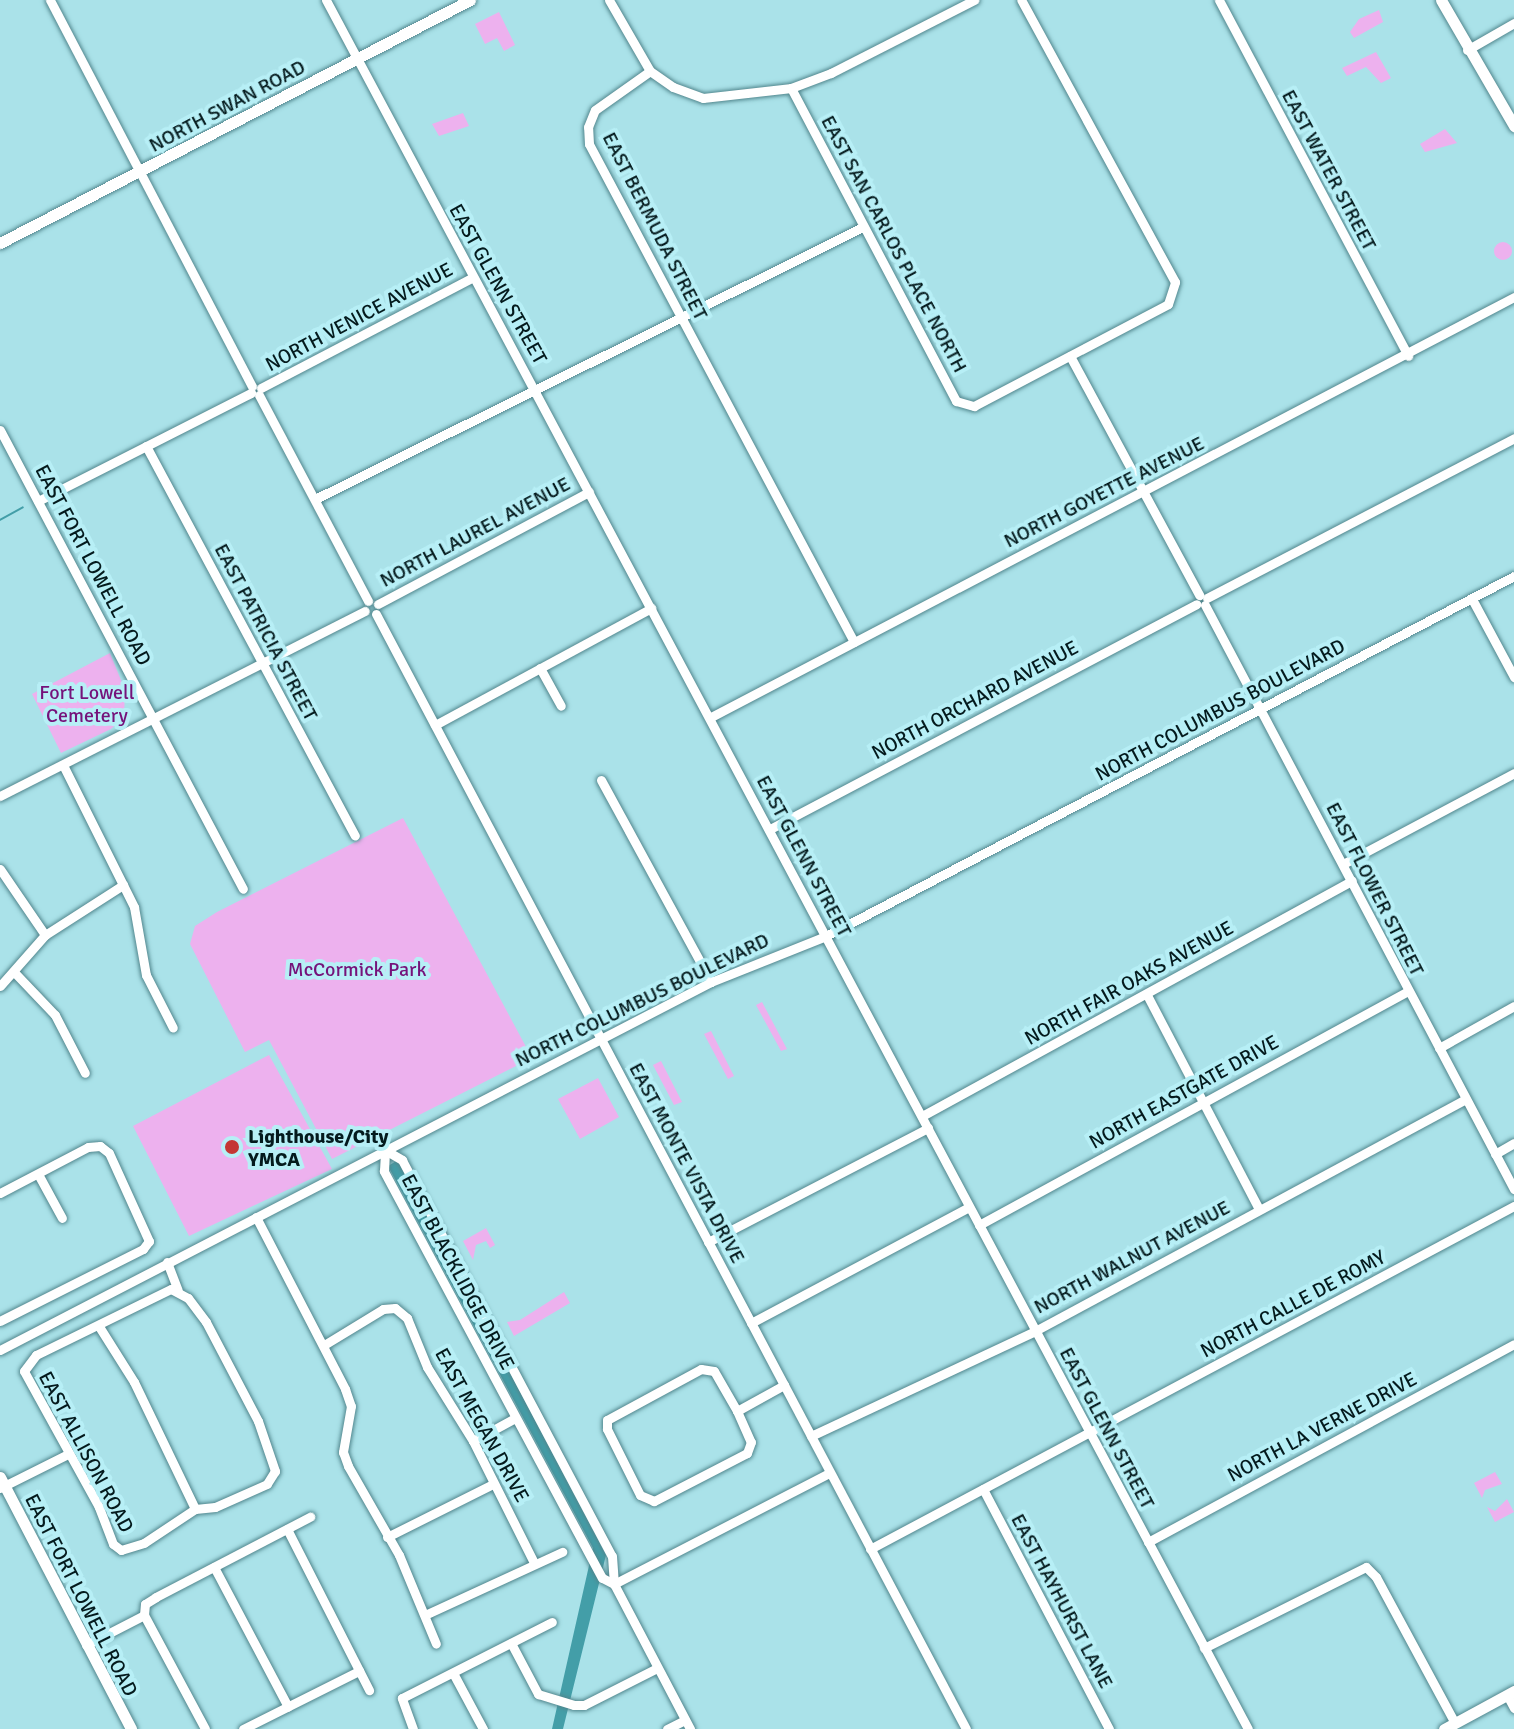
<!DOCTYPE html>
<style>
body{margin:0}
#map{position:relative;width:1514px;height:1729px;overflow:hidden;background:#aae2e9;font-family:Signika,sans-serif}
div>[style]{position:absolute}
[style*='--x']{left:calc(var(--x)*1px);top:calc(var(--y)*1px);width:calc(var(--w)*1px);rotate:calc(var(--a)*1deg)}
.green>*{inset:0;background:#edb1ee}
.round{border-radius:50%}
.water>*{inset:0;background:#439ea8}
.stream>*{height:2px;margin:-1px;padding:0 1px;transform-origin:1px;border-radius:1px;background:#439ea8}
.roads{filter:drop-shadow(0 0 2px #51868d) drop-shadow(0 0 2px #51868d)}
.minor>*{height:9px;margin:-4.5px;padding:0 4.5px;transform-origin:4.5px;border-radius:4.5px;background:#fff}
.major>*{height:11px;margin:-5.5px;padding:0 5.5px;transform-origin:5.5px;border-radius:5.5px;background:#fff}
.dots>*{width:22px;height:22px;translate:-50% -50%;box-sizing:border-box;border:4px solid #b7eff6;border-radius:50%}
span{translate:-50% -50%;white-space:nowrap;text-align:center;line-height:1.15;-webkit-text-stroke:8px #b7eff6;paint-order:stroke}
.street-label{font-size:20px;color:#041a1d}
.park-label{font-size:20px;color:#75127a}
.poi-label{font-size:20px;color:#041a1d;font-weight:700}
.left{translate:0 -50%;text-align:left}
</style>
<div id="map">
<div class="green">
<i style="clip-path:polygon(1379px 10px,1383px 22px,1354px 38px,1350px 32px,1359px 19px)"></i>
<i style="clip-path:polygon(499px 12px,515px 45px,504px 51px,497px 38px,485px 44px,475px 24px)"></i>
<i style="clip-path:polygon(1376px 52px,1391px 78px,1381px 83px,1366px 67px,1347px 76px,1342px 68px)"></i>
<i style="clip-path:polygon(463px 113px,469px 126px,439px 136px,432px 124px)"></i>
<i style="clip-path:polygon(1445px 129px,1457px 143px,1425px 152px,1420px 144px)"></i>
<i class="round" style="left:1494px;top:242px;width:18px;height:18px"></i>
<i style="clip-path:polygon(110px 653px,125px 690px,124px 717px,111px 729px,61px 753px,32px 694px)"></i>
<i style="clip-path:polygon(403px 818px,532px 1058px,332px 1159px,269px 1040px,245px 1052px,190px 944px,195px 926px,217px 912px)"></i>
<i style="clip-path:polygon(762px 1002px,787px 1049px,781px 1051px,756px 1005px)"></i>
<i style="clip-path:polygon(711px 1031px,734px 1076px,728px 1079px,704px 1034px)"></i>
<i style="clip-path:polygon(269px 1055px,332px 1169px,189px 1236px,133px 1126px)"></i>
<i style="clip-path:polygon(661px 1061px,682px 1102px,674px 1105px,653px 1065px)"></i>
<i style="clip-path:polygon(598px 1078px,619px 1117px,580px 1139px,558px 1099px)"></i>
<i style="clip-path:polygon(486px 1228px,495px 1245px,490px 1248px,486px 1241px,476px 1245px,473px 1260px,463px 1241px)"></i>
<i style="clip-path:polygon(564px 1292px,570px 1303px,514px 1336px,507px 1322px,520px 1320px)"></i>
<i style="clip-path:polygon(1495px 1472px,1502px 1484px,1485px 1490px,1482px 1498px,1474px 1483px)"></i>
<i style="clip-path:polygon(1507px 1499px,1514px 1512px,1495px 1522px,1487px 1507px,1495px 1511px)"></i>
</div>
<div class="water">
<i style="clip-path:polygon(398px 1160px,606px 1555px,563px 1729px,552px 1729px,593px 1548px,388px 1166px)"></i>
</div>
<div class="stream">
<i style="--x:0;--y:520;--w:26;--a:-29"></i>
</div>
<div class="roads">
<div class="minor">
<i style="--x:50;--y:0;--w:436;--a:62.4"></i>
<i style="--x:326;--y:0;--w:1959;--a:61.93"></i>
<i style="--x:609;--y:0;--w:82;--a:60"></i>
<i style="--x:1219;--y:0;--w:403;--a:62"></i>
<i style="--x:1467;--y:50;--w:54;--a:-29.9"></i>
<i style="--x:791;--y:88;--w:354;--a:62.2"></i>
<i style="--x:956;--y:401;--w:19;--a:16"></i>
<i style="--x:974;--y:406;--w:219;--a:-27.7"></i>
<i style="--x:1168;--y:304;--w:23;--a:-72"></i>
<i style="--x:1175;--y:282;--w:321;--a:-118.6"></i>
<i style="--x:1070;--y:356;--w:272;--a:61.6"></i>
<i style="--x:261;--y:388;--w:239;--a:-27.6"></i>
<i style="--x:259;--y:395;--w:233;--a:62.1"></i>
<i style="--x:0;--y:430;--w:519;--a:62.1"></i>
<i style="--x:146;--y:446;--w:442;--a:61.8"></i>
<i style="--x:315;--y:499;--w:612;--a:-26.4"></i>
<i style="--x:38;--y:501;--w:239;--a:-26.9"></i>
<i style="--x:1207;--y:598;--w:346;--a:-27.5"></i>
<i style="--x:1472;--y:599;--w:89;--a:61.7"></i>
<i style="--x:378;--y:604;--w:239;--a:-28"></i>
<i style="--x:1205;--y:605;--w:661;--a:62.12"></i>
<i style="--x:376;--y:614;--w:1261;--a:62.11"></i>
<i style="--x:854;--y:642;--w:564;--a:-118.02"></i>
<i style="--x:589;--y:144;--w:17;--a:-93"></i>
<i style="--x:588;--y:127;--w:18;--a:-68"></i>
<i style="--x:595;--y:110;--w:67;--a:-35.3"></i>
<i style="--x:650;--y:71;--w:28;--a:35"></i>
<i style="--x:673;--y:87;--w:32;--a:20"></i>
<i style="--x:703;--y:98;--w:89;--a:-6.5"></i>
<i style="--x:791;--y:88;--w:43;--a:-20.6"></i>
<i style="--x:831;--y:73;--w:161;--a:-27"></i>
<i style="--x:540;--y:668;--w:43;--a:61.1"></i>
<i style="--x:711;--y:717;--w:906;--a:-27.61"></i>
<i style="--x:435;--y:725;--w:246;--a:-28.4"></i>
<i style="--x:63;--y:765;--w:159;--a:63.4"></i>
<i style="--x:134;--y:907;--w:69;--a:80"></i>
<i style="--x:146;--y:975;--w:59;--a:63"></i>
<i style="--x:601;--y:780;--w:230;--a:61.4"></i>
<i style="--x:0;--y:796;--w:409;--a:-26.9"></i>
<i style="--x:770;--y:829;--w:482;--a:-27.8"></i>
<i style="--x:1343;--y:864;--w:194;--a:-28"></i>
<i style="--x:0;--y:869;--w:80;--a:55.7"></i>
<i style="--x:15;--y:973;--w:58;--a:46.4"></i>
<i style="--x:55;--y:1015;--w:65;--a:62.7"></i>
<i style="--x:0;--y:986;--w:68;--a:-48.6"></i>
<i style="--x:45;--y:935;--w:93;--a:-32.7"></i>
<i style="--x:1147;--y:995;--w:242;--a:62.4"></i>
<i style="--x:1439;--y:1048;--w:86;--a:-29.2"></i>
<i style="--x:922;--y:1116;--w:490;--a:-28.7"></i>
<i style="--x:1495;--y:1154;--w:22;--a:-30"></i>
<i style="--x:38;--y:1174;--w:50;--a:61.4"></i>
<i style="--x:0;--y:1193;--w:99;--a:-27.6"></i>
<i style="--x:88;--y:1147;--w:12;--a:-5"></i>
<i style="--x:100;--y:1146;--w:11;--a:38"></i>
<i style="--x:109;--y:1153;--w:97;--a:65.6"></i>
<i style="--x:149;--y:1241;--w:10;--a:127"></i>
<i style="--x:143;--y:1249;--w:160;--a:153.3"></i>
<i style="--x:256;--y:1217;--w:194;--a:62.6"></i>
<i style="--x:345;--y:1389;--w:18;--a:71"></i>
<i style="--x:351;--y:1406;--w:47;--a:99.9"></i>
<i style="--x:343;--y:1452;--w:15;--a:70"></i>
<i style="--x:348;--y:1466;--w:103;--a:60.2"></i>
<i style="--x:399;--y:1555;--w:96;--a:67.4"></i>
<i style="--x:979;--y:1225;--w:489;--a:-28.6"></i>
<i style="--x:708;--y:1242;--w:248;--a:-27.4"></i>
<i style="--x:167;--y:1262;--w:30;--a:69"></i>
<i style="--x:171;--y:1289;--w:19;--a:28"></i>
<i style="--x:188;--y:1298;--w:30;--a:53"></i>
<i style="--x:206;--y:1322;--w:112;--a:62.3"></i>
<i style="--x:258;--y:1421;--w:53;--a:71.2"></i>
<i style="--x:275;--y:1471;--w:15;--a:122"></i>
<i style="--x:267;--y:1484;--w:57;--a:156.1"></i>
<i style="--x:215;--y:1507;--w:20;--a:174"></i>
<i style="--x:195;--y:1509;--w:61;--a:146.3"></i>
<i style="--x:144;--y:1543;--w:24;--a:163"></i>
<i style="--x:121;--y:1550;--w:10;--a:-143"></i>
<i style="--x:113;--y:1544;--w:40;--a:-111"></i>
<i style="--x:99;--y:1507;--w:155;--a:-118.9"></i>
<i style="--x:24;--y:1371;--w:20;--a:-53"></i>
<i style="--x:36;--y:1355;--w:150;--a:-26.1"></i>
<i style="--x:751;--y:1323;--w:247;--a:-28"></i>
<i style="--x:100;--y:1328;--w:64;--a:57.8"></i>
<i style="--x:134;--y:1382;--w:141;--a:64.3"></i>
<i style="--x:324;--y:1345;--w:69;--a:-31.4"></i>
<i style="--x:383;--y:1309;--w:12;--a:-5"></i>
<i style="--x:395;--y:1308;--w:16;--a:40"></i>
<i style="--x:407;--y:1318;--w:53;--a:67.8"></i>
<i style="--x:427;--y:1367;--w:87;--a:58.1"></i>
<i style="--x:473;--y:1441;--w:136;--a:63.4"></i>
<i style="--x:0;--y:1350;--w:801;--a:-27.37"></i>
<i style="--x:711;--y:982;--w:124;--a:-21.8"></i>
<i style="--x:826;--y:936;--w:776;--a:-27.62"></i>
<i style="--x:737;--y:1411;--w:34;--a:66"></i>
<i style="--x:751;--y:1442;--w:12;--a:110"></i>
<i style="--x:747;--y:1453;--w:105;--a:152.7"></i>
<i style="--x:654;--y:1501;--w:15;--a:-157"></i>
<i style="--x:640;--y:1495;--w:74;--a:-116.6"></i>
<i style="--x:607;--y:1429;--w:9;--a:-90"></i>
<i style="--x:607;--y:1420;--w:107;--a:-28.5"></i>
<i style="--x:701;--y:1369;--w:13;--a:9"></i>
<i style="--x:714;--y:1371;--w:46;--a:60.1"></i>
<i style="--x:737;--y:1411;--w:54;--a:-29"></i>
<i style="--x:811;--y:1436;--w:247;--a:-25.1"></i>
<i style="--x:1035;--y:1331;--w:489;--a:-28.3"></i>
<i style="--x:473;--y:1441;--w:48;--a:-28.7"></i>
<i style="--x:0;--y:1488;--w:76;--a:-26.6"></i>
<i style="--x:983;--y:1489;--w:271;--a:62.3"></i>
<i style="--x:287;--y:1529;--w:181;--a:63"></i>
<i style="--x:387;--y:1537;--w:119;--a:-26.6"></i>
<i style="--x:1148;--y:1542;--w:416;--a:-28.4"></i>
<i style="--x:870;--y:1549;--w:730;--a:-28.04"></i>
<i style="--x:214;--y:1567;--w:158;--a:62.1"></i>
<i style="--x:1366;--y:1567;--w:14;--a:45"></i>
<i style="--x:1376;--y:1577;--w:166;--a:61.6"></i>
<i style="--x:614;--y:1584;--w:13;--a:-153"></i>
<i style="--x:602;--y:1578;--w:462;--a:-118.2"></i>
<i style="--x:384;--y:1171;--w:21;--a:-87"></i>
<i style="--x:385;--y:1150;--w:20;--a:30"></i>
<i style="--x:402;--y:1160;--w:448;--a:62.1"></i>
<i style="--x:612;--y:1556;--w:28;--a:86"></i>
<i style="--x:614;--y:1584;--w:164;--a:62.3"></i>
<i style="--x:614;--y:1584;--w:242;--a:-27.3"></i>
<i style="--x:427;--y:1614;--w:149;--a:-24.7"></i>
<i style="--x:144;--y:1615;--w:11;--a:-85"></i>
<i style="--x:145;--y:1604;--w:13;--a:-32"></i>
<i style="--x:156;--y:1597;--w:174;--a:-27.5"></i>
<i style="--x:144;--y:1615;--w:129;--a:61.8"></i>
<i style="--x:511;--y:1643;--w:58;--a:62.1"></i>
<i style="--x:538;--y:1694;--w:38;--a:17"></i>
<i style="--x:574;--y:1705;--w:10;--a:0"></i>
<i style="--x:584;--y:1705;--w:82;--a:-26.9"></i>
<i style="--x:86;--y:1645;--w:65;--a:-27.3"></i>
<i style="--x:1204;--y:1648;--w:181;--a:-26.6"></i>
<i style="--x:453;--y:1673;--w:64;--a:61.8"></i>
<i style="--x:1507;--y:1695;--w:15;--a:62"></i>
<i style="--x:243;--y:1729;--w:130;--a:-26.6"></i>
<i style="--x:413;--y:1729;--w:33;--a:-110"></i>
<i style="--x:402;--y:1698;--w:168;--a:-26.9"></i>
<i style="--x:667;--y:1729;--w:20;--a:-27"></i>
</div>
<div class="major">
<i style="--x:1441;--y:0;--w:146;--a:59.9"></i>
<i style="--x:0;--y:243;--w:529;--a:-27.34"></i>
<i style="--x:0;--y:1477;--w:284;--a:62.5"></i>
<i style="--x:1444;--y:1729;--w:80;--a:-28.5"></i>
</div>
</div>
<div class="dots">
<i style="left:232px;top:1147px;background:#c43634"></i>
</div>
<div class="street-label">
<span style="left:227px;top:106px;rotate:-28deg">NORTH SWAN ROAD</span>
<span style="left:1329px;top:170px;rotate:62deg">EAST WATER STREET</span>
<span style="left:655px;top:226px;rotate:63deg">EAST BERMUDA STREET</span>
<span style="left:894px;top:244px;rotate:62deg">EAST SAN CARLOS PLACE NORTH</span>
<span style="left:498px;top:284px;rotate:61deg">EAST GLENN STREET</span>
<span style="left:359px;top:317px;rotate:-28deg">NORTH VENICE AVENUE</span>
<span style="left:1104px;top:492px;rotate:-27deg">NORTH GOYETTE AVENUE</span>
<span style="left:475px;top:532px;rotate:-28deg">NORTH LAUREL AVENUE</span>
<span style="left:93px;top:565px;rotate:62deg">EAST FORT LOWELL ROAD</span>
<span style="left:266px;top:632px;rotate:62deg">EAST PATRICIA STREET</span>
<span style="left:975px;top:700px;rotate:-28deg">NORTH ORCHARD AVENUE</span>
<span style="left:1220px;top:710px;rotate:-28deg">NORTH COLUMBUS BOULEVARD</span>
<span style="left:804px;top:856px;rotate:62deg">EAST GLENN STREET</span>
<span style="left:1375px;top:889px;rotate:63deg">EAST FLOWER STREET</span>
<span style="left:1129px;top:983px;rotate:-29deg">NORTH FAIR OAKS AVENUE</span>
<span style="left:642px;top:1000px;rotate:-26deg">NORTH COLUMBUS BOULEVARD</span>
<span style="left:1184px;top:1092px;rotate:-29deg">NORTH EASTGATE DRIVE</span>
<span style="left:687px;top:1163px;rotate:62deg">EAST MONTE VISTA DRIVE</span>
<span style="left:1132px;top:1257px;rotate:-28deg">NORTH WALNUT AVENUE</span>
<span style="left:458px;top:1272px;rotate:62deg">EAST BLACKLIDGE DRIVE</span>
<span style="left:1293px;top:1304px;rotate:-28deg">NORTH CALLE DE ROMY</span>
<span style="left:482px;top:1425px;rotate:61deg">EAST MEGAN DRIVE</span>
<span style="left:1322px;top:1427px;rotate:-28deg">NORTH LA VERNE DRIVE</span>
<span style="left:1107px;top:1428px;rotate:62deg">EAST GLENN STREET</span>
<span style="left:86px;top:1452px;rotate:62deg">EAST ALLISON ROAD</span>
<span style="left:81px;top:1595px;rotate:63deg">EAST FORT LOWELL ROAD</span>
<span style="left:1062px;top:1601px;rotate:62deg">EAST HAYHURST LANE</span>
</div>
<div class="park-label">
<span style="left:87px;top:704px">Fort Lowell<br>Cemetery</span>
<span style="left:357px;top:969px">McCormick Park</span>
</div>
<div class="poi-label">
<span class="left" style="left:248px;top:1148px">Lighthouse/City<br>YMCA</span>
</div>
</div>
